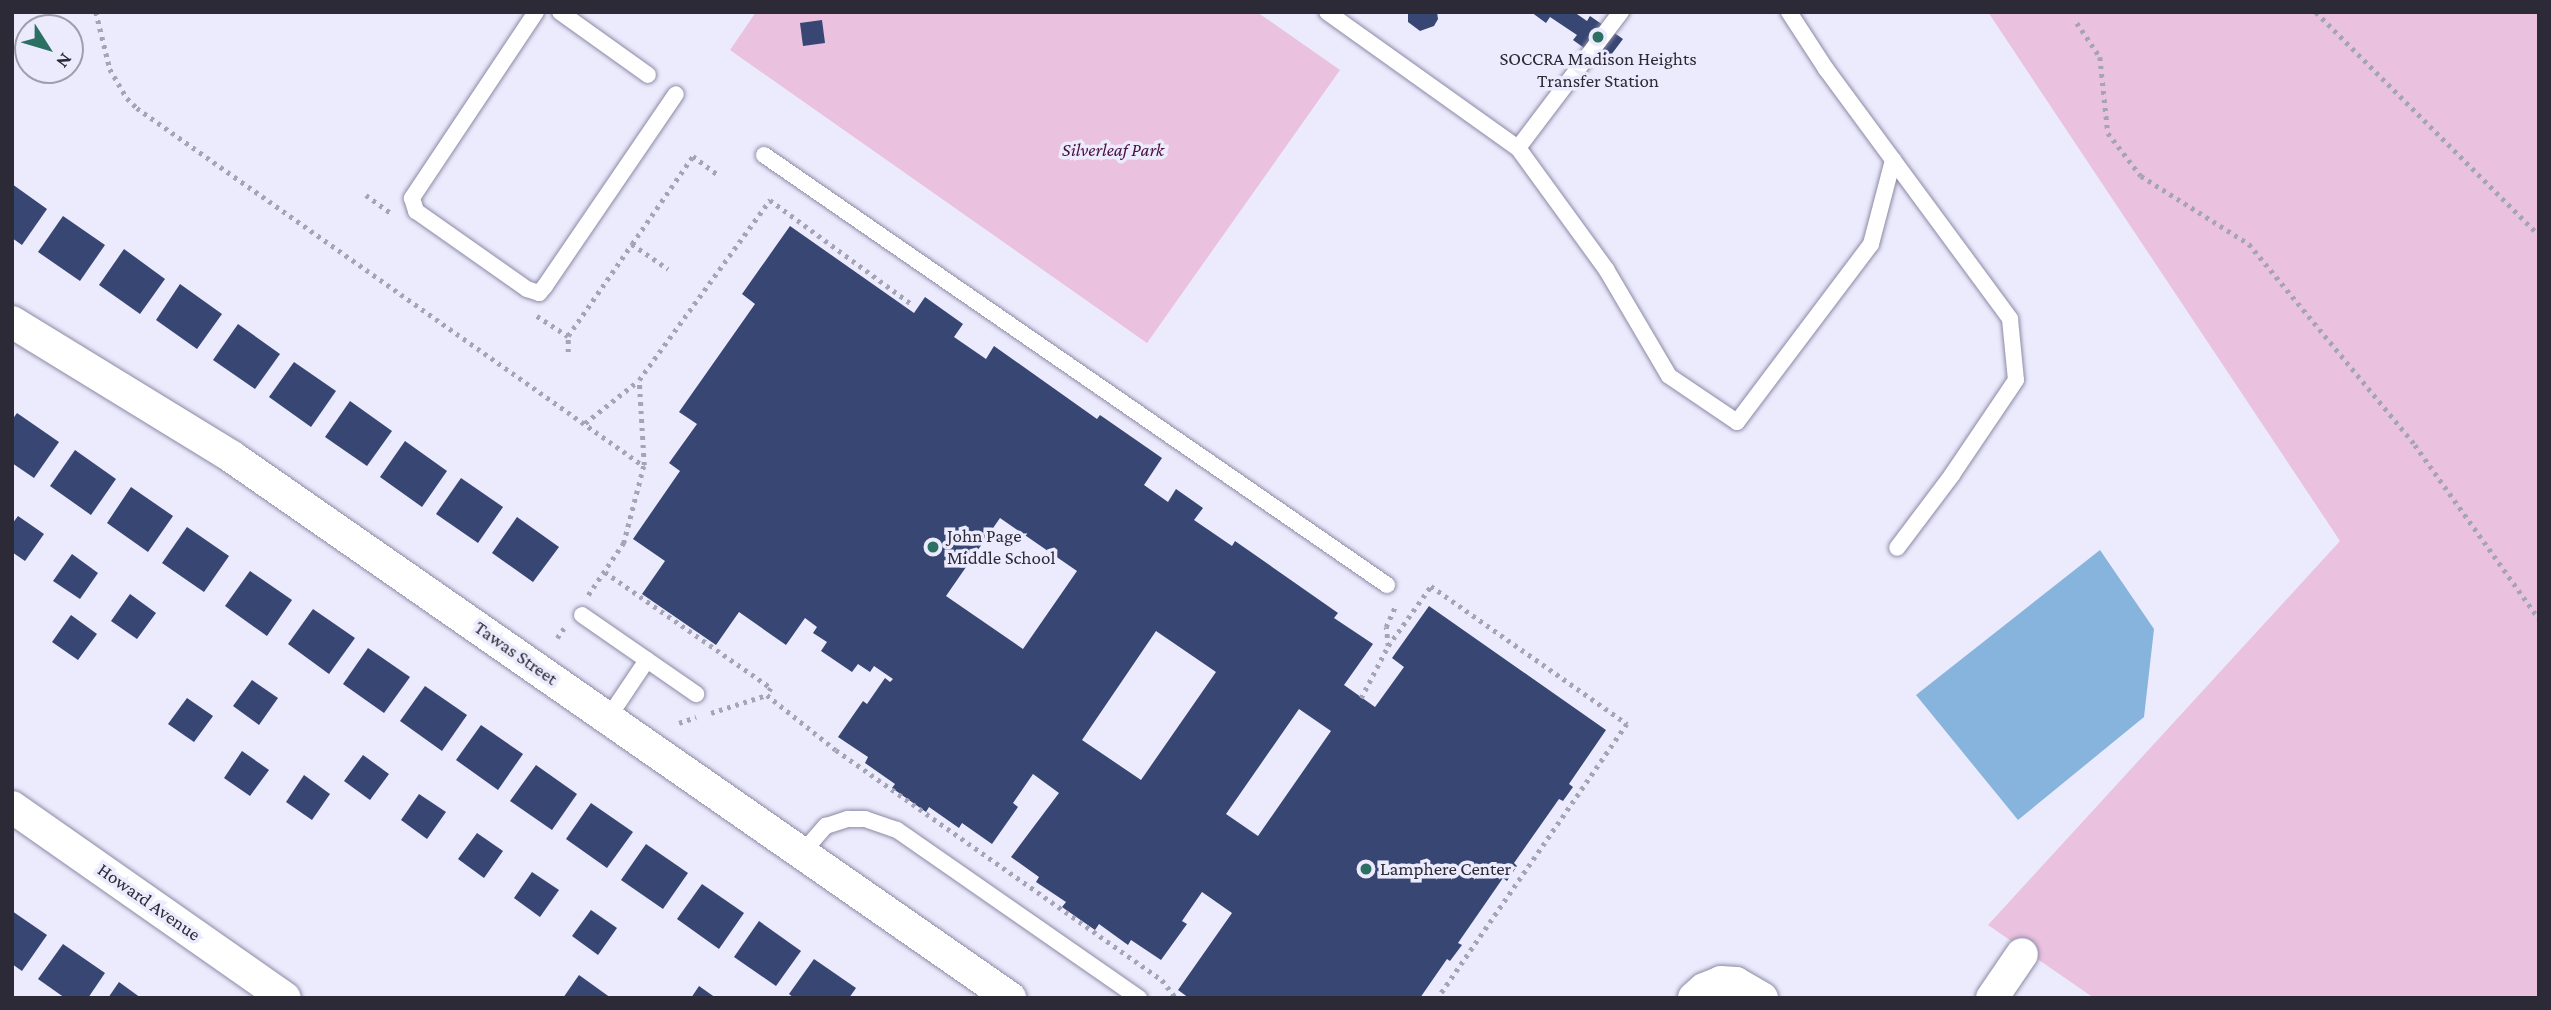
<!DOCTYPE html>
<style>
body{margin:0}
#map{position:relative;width:2551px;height:1010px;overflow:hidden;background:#ecebfd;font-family:"Crimson Pro",serif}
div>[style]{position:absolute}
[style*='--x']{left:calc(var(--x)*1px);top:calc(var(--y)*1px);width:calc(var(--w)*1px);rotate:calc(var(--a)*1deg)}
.green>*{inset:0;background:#eac1df}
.water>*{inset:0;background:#86b4dc}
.building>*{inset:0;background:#374672}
.path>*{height:4.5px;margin-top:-2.25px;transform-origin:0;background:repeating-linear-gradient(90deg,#a5a4b4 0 3.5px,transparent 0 8.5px)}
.roads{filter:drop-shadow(0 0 2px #8c89a5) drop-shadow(0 0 2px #8c89a5)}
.service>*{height:16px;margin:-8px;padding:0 8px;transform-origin:8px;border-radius:8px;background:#fff}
.minor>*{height:32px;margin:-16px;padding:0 16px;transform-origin:16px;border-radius:16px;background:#fff}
.dots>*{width:19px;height:19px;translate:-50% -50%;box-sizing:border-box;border:4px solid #ecebfd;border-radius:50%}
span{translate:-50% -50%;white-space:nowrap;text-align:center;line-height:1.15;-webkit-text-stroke:7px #ecebfd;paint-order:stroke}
.poi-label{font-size:19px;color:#2b2a36}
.left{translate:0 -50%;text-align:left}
.park-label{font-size:19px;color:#490f40;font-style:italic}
.street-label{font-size:19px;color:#2b2a36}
.frame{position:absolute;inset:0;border:14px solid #2b2a36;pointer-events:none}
.north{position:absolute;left:14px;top:14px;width:70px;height:70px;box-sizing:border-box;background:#ecebfd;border:2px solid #9f9ead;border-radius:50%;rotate:127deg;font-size:19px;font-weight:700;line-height:28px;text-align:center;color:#2b2a36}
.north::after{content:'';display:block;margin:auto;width:24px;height:32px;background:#2c7063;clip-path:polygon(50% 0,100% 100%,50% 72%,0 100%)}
</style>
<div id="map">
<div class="green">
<i style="clip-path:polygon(756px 12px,1257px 12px,1340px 70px,1147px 343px,730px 50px)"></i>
<i style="clip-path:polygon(1988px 12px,2539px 12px,2539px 998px,2094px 998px,1988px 925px,2340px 541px)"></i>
</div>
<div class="water">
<i style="clip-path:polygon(2100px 550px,2154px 629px,2144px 717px,2018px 820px,1916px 695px)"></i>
</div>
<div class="building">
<i style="clip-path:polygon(1408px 12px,1437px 12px,1438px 19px,1434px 26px,1420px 31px,1408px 22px)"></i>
<i style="clip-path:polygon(1531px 12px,1574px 12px,1587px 21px,1590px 16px,1623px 39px,1605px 63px,1573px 40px,1577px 35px,1550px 17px,1546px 23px)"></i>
<i style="clip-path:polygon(822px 20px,825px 43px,803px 46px,800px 23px)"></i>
<i style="clip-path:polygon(12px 184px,47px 209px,22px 245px,12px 238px)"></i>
<i style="clip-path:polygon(63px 216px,105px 245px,80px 281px,38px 252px)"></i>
<i style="clip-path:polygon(evenodd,790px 226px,914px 313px,925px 297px,963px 324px,954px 337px,986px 359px,994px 346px,1097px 419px,1100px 415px,1162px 458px,1144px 485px,1168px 502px,1176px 489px,1203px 508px,1194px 520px,1232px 546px,1235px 541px,1338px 613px,1334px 618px,1373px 644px,1344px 685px,1375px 707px,1404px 667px,1392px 658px,1429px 606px,1606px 730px,1569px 784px,1573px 787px,1563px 801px,1559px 799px,1514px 863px,1517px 866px,1507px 881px,1503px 878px,1458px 943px,1462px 945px,1450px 961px,1447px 959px,1420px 998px,1189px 998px,1178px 990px,1232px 913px,1202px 892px,1182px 921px,1187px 924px,1161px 960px,1131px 940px,1128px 945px,1099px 924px,1095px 930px,1062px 907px,1066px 902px,1036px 882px,1039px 877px,1011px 857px,1059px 793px,1033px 774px,1013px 803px,1018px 807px,992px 844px,962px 823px,959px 828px,929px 807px,926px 812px,892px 788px,895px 784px,865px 763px,868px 757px,838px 737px,863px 701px,867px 704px,885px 678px,890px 682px,893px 679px,874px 666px,870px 672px,858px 664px,852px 672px,821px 651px,827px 642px,813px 633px,817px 627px,805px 618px,786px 645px,739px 612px,716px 645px,642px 594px,665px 561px,633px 539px,680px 471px,669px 463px,697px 424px,679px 412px,755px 304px,742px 294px,790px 226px,1000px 518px,1077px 571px,1023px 649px,946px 596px,1000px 518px,790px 226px,1156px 631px,1216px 672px,1141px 780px,1082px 740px,1156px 631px,790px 226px,1299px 709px,1331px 731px,1258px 836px,1226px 814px,1299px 709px)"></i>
<i style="clip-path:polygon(124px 249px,165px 279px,140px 314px,99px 285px)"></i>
<i style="clip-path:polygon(180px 284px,222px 314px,197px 349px,156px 320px)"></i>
<i style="clip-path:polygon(238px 324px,280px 354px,255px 389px,213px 360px)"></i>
<i style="clip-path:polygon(294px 362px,336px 391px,311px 427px,269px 397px)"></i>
<i style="clip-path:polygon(350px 401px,392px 431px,367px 466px,325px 437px)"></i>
<i style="clip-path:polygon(17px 413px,59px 442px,34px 478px,12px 463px,12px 420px)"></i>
<i style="clip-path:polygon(405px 441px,447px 471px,422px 507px,380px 477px)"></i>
<i style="clip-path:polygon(75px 450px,116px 479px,91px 515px,50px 486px)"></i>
<i style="clip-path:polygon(461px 478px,503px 507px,478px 543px,436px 514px)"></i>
<i style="clip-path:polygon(131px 487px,173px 516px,148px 552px,107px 523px)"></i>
<i style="clip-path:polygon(18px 516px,44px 534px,25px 561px,12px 552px,12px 524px)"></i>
<i style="clip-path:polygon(517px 517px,559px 547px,533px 582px,492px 553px)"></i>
<i style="clip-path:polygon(187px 527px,229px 556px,204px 592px,162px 563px)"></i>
<i style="clip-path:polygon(72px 554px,98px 573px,80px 599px,53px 581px)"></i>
<i style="clip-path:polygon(250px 571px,292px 600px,267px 636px,225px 606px)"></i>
<i style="clip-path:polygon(130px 594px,156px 613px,137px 639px,111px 621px)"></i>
<i style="clip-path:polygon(313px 609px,355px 638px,329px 674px,288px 644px)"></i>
<i style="clip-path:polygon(71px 615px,97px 634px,78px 660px,52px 642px)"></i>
<i style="clip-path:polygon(368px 648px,410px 677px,384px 713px,343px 684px)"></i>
<i style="clip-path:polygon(252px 680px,278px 698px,259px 725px,233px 706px)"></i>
<i style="clip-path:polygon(425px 686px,467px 715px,442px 751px,400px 721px)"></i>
<i style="clip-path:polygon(187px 698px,213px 716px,194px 742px,168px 724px)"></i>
<i style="clip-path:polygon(481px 725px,523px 754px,498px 790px,456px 760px)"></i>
<i style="clip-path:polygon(242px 751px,269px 770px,250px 796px,224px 778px)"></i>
<i style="clip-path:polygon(363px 755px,389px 774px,370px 800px,344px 781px)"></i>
<i style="clip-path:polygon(536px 765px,577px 794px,552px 830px,510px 801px)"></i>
<i style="clip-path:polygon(304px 775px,330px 794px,312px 820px,286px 802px)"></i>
<i style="clip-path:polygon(419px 794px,446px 812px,427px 839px,401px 820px)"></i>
<i style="clip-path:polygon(591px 803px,633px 832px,607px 868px,566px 839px)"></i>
<i style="clip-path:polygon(477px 833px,503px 851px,484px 878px,458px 859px)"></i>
<i style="clip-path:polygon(646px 844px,688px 873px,663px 909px,621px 880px)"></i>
<i style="clip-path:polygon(532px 872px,559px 890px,540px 917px,514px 898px)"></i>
<i style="clip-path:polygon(702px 884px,744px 913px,719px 949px,677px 919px)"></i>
<i style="clip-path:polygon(591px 910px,617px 928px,598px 955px,572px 936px)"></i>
<i style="clip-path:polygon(12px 911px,47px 935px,22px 971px,12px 964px)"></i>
<i style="clip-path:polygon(759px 921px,801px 951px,776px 986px,734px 957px)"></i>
<i style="clip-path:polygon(63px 944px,105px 973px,88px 998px,65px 998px,38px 979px)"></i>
<i style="clip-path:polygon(814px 959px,856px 988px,849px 998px,794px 998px,789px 994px)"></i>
<i style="clip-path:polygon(579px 975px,611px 998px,563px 998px)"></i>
<i style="clip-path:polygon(119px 982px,141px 998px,108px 998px)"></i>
<i style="clip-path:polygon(699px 986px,716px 998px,691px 998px)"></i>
</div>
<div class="path">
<i style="--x:96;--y:12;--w:59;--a:76.2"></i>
<i style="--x:110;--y:69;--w:34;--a:60"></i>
<i style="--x:127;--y:98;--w:14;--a:45"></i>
<i style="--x:137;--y:108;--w:621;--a:35.23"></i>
<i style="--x:644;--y:466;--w:80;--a:104.6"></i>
<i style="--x:624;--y:543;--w:64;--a:124.2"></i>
<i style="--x:2316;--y:12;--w:315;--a:45"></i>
<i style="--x:2077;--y:23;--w:41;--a:55.9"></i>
<i style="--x:2100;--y:57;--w:76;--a:84"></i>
<i style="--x:2108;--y:133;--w:54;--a:52.5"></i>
<i style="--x:2141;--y:176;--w:128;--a:32.2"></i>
<i style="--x:2249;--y:244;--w:261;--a:50.4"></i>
<i style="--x:2415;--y:445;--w:214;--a:54.5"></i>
<i style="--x:366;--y:195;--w:32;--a:36"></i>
<i style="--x:632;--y:244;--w:107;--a:-55.3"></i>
<i style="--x:693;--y:156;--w:30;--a:37"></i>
<i style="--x:537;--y:316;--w:37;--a:33"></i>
<i style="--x:568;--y:352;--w:16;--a:-90"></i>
<i style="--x:568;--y:336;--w:112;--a:-55.2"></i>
<i style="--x:632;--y:244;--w:44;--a:34.8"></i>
<i style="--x:585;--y:423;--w:68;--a:-38.4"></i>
<i style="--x:644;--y:465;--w:85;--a:-93.4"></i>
<i style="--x:639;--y:380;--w:223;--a:-54"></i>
<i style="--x:770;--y:200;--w:174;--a:36.3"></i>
<i style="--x:605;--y:572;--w:203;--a:34.9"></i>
<i style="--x:771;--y:688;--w:8;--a:120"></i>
<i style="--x:767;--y:695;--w:88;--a:38.6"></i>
<i style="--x:836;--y:750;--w:399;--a:35.2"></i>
<i style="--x:1162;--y:980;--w:23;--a:52"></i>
<i style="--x:557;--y:638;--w:12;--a:-55"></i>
<i style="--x:1388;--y:646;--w:19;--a:-96"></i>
<i style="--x:1386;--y:627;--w:24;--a:-66"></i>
<i style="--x:1361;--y:698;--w:59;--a:-62.6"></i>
<i style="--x:1388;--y:646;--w:74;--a:-54.4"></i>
<i style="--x:1431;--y:586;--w:240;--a:35.1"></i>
<i style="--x:1627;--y:724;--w:333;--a:124.6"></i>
<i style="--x:711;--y:713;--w:59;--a:-17.8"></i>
<i style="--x:679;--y:723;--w:18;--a:-19"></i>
</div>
<div class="roads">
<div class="service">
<i style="--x:536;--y:12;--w:224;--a:123.7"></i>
<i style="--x:412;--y:198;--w:14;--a:73"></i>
<i style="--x:416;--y:211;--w:136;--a:35.1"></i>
<i style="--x:527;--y:289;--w:13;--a:18"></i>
<i style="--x:539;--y:293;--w:9;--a:-49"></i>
<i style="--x:545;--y:286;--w:232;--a:-55.7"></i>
<i style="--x:560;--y:12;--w:108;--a:35.6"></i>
<i style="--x:1327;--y:12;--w:234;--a:35.5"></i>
<i style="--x:1518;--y:148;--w:171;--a:-52.9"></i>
<i style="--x:1789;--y:12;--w:68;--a:57"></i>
<i style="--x:1826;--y:69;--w:310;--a:53.6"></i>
<i style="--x:2010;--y:319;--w:61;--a:84.4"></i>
<i style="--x:2016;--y:380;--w:115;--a:124"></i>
<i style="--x:1952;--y:475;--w:91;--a:127"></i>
<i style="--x:1518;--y:148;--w:150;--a:54"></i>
<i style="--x:1606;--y:269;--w:124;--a:59.5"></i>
<i style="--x:1669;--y:376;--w:82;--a:34.1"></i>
<i style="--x:1737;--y:422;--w:223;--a:-53"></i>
<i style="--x:1871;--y:244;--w:87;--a:-75.3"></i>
<i style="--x:764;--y:155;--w:757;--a:34.61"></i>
<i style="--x:582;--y:615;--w:139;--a:34.7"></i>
<i style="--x:608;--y:718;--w:70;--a:-56.1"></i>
<i style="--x:803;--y:852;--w:35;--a:-49"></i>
<i style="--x:826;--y:826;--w:23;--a:-18"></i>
<i style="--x:848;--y:819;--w:17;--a:0"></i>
<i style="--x:865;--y:819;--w:34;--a:19"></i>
<i style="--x:897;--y:830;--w:295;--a:34.8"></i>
</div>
<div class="minor">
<i style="--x:12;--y:322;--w:258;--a:31.5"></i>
<i style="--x:232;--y:457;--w:948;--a:34.81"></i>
<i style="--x:12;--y:807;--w:333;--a:35"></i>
<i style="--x:1694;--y:998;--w:13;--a:-42"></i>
<i style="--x:1704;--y:989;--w:18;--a:-22"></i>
<i style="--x:1721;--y:982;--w:15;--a:4"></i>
<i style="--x:1736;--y:983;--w:30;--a:30"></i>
<i style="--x:1992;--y:998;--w:53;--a:-55.7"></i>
</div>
</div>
<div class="dots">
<i style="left:1598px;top:37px;background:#2c7063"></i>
<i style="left:933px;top:547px;background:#2c7063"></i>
<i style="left:1366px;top:869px;background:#2c7063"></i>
</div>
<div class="poi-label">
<span style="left:1598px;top:70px">SOCCRA Madison Heights<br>Transfer Station</span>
<span class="left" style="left:947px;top:547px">John Page<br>Middle School</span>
<span class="left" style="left:1380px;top:869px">Lamphere Center</span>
</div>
<div class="park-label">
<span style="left:1113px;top:150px">Silverleaf Park</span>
</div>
<div class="street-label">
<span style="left:516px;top:653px;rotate:35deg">Tawas Street</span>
<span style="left:149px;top:902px;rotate:35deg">Howard Avenue</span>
</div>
<div class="frame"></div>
<div class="north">N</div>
</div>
